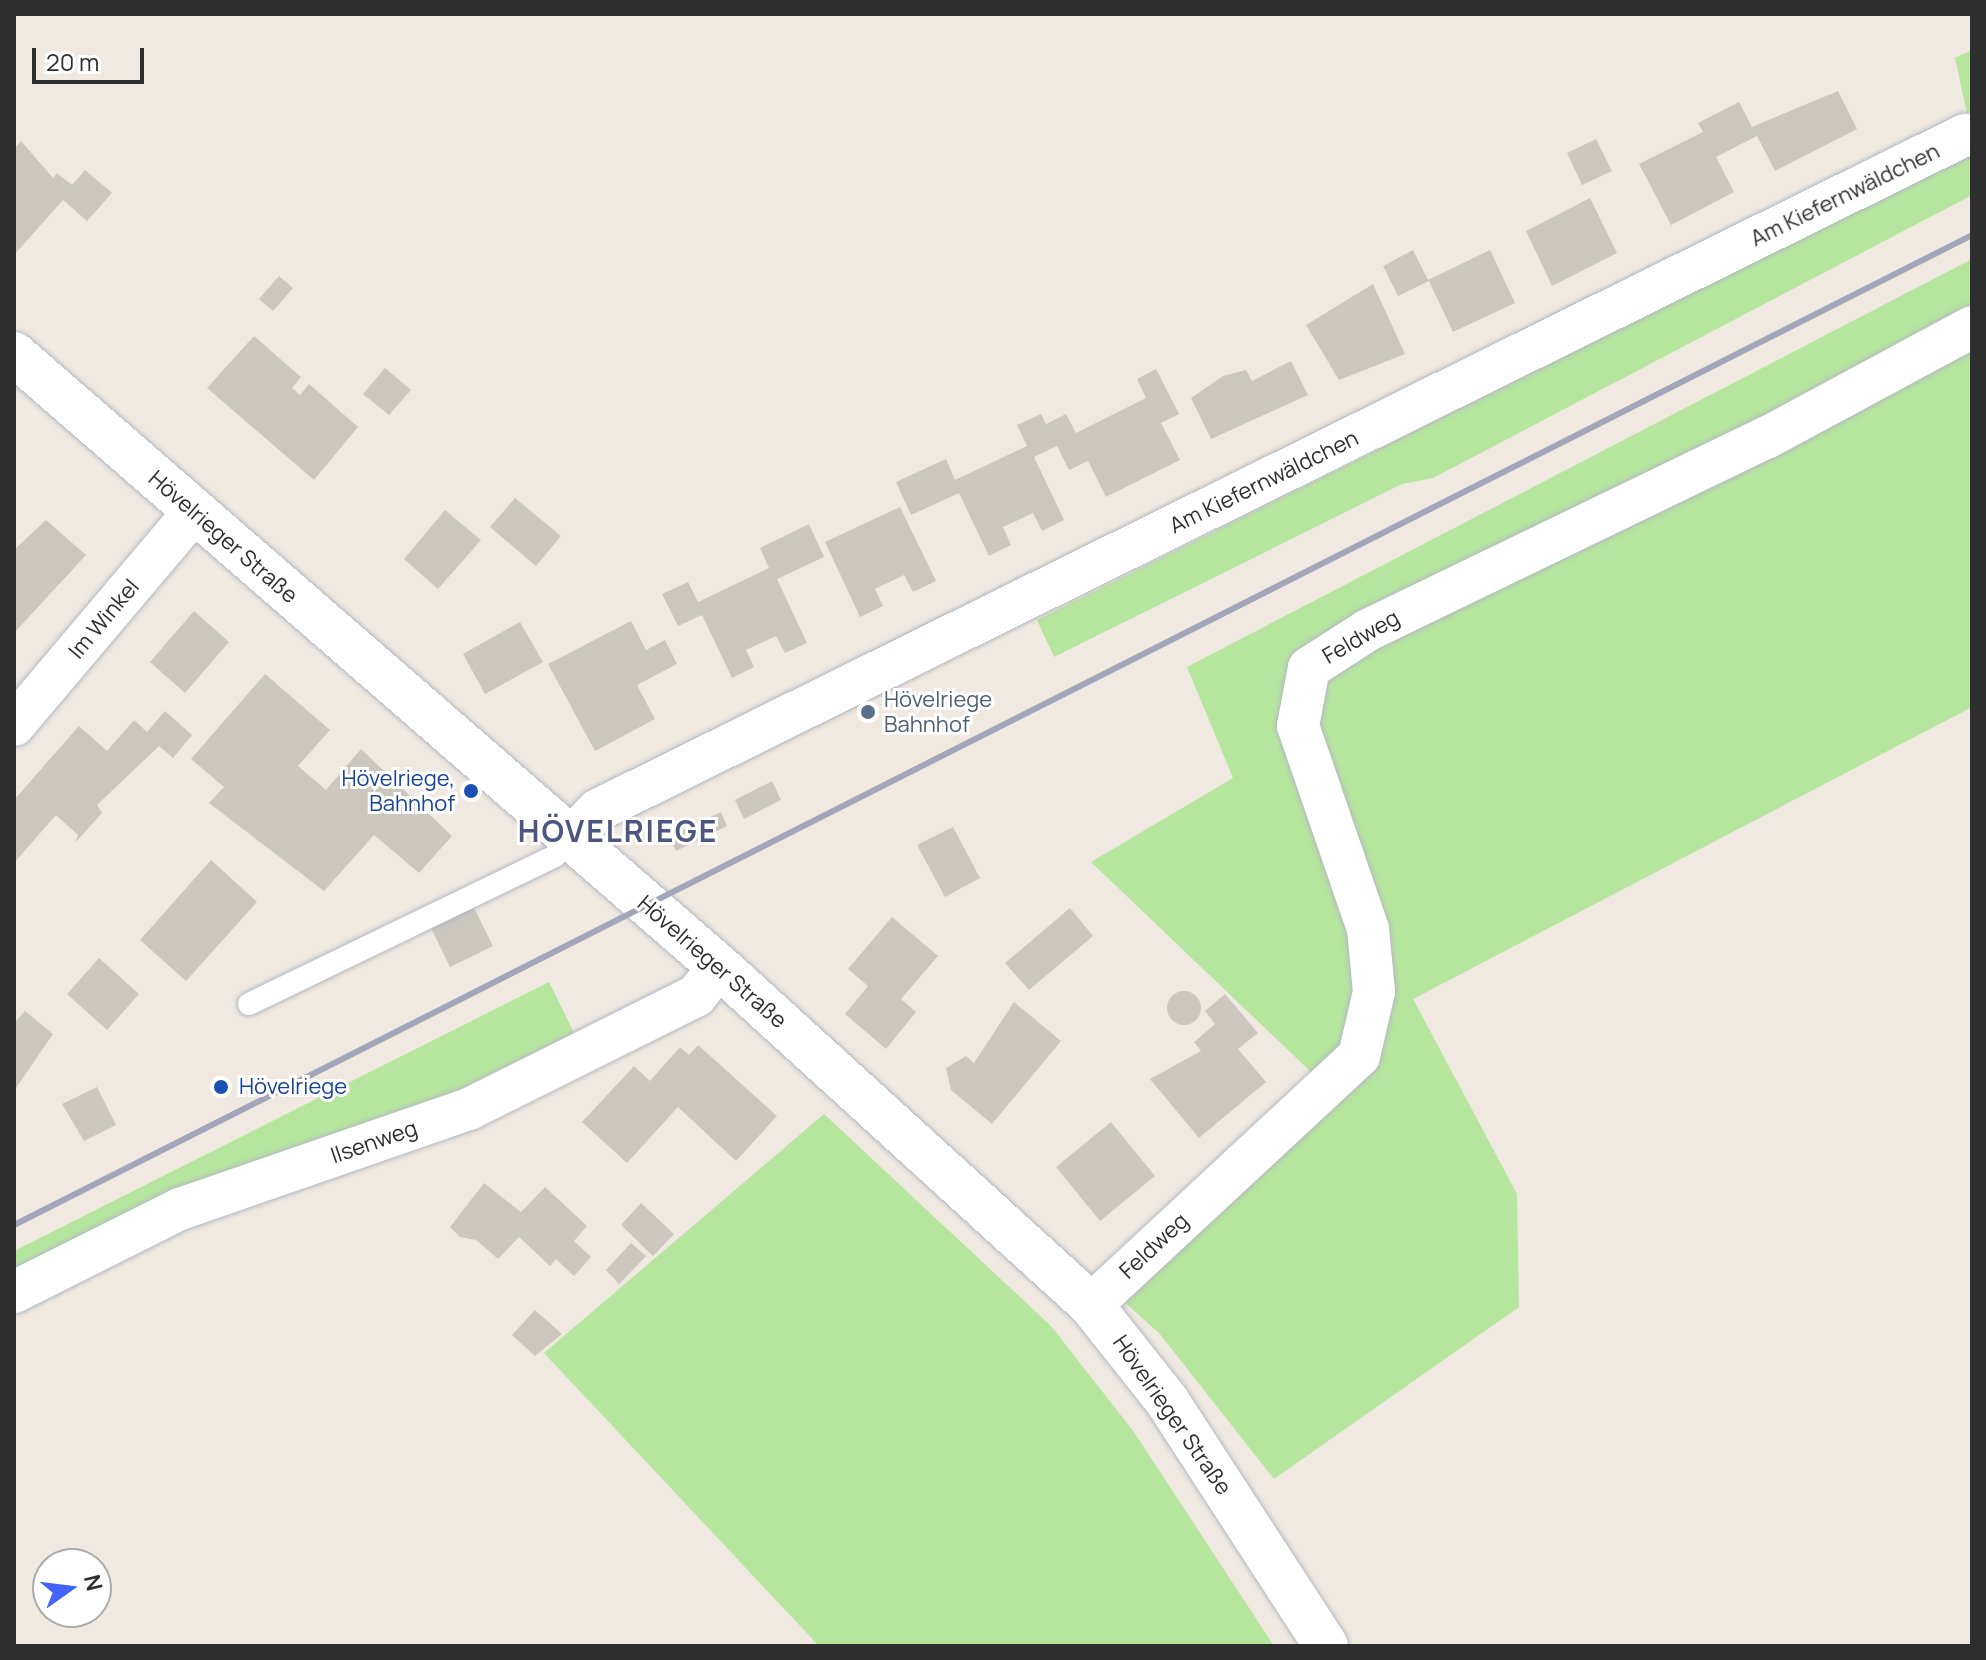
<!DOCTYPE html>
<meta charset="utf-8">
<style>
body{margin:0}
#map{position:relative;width:1986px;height:1660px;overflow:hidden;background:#efe9e1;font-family:Manrope,sans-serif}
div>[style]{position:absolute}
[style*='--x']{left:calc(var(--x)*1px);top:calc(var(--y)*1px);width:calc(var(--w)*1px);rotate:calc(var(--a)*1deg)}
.green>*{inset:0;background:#b6e59e}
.building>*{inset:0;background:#cbc7bf}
.round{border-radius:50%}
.roads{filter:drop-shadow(0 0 2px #b4b7c1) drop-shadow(0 0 2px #b4b7c1)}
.service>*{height:22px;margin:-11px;padding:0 11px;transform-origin:11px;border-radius:11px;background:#fff}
.minor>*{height:42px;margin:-21px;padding:0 21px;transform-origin:21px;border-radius:21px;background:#fff}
.secondary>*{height:44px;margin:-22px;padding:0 22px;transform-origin:22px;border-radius:22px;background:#fff}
.rail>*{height:6px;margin:-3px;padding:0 3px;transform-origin:3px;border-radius:3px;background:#a3a6b8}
.dots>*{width:22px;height:22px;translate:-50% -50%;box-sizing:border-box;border:4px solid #fff;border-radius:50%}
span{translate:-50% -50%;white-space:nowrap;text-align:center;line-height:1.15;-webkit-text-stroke:6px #fff;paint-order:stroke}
.street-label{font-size:22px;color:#2e2e2e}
.service-label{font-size:22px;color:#4e5e75}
.left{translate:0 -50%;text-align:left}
.transit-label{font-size:22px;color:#164399}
.right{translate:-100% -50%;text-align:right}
.district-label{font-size:30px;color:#4d5680;font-weight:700;letter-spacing:2px}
.frame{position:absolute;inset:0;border:16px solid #2e2e2e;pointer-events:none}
.north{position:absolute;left:32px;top:1548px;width:80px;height:80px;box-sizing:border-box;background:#fff;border:2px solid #ababab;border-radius:50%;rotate:76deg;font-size:22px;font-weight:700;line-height:32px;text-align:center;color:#2e2e2e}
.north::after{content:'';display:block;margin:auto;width:28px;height:36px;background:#4264fb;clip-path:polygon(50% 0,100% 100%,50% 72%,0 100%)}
.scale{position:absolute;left:32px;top:48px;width:112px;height:36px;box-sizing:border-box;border:4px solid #2e2e2e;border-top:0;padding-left:10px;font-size:24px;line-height:28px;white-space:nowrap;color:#2e2e2e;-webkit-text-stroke:6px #fff;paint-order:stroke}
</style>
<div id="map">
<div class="green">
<i style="clip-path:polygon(1972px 50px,1972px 111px,1967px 113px,1955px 58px)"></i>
<i style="clip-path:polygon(1972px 153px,1972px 195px,1433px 478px,1402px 484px,1054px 657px,1037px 620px)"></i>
<i style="clip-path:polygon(1972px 259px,1972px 707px,1413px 999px,1517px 1194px,1519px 1307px,1274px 1479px,1159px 1333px,1096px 1277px,1311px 1072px,1091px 862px,1233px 778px,1187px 667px)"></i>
<i style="clip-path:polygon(549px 982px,575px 1035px,478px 1083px,175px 1193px,14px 1276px,14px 1251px)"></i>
<i style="clip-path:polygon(824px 1114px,1051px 1326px,1134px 1432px,1274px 1646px,819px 1646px,544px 1353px)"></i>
</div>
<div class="building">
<i style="clip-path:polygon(1838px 91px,1857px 129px,1775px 171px,1757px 136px,1716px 157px,1734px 192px,1671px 225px,1639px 164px,1703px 132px,1698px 123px,1739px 102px,1752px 127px)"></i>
<i style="clip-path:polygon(1596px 139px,1612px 171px,1582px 185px,1567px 153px)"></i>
<i style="clip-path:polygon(21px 141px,53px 178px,57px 173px,72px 185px,85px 170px,112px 193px,87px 221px,63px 200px,14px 255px,14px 149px)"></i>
<i style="clip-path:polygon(1590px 198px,1617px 253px,1552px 286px,1526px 231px)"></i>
<i style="clip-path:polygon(1413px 250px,1428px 280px,1490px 250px,1515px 303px,1453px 332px,1429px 281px,1398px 296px,1383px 266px)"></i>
<i style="clip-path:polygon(279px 276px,293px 288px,273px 311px,259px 299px)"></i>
<i style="clip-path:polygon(1373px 284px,1405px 354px,1339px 380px,1306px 325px)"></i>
<i style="clip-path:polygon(254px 336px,301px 377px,292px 388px,300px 395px,309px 384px,358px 427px,314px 480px,207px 388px)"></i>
<i style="clip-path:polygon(1291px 361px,1308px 395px,1211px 439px,1191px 398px,1223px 376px,1246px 370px,1252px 381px)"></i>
<i style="clip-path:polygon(385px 368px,411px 390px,389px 415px,363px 394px)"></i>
<i style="clip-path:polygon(1156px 369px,1179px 414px,1161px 423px,1180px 460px,1106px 497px,1088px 461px,1069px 470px,1057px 446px,1034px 457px,1064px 520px,1042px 531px,1033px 513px,1003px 527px,1011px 545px,989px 556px,959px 493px,911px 515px,896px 482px,946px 459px,955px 480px,1027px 446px,1017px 425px,1041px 414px,1046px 424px,1066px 414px,1076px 433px,1146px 398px,1137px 379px)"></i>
<i style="clip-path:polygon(515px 498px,561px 536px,536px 566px,490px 527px)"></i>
<i style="clip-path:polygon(900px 507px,936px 581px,913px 592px,904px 575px,875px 589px,883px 606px,860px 617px,825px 542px)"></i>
<i style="clip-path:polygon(445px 510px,481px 540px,438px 589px,404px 559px)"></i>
<i style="clip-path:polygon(46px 520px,86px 555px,14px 633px,14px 550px)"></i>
<i style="clip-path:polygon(809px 524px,824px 557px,777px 579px,807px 643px,785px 653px,776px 636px,746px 650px,754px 667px,732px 678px,702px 615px,678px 626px,662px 594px,688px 582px,698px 602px,769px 568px,760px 548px)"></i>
<i style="clip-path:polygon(194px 611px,229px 642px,185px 693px,150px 662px)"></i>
<i style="clip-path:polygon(631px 621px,646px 650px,665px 640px,677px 664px,637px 685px,655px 719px,595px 751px,548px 664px)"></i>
<i style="clip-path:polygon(520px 622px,543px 662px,485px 694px,463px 654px)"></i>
<i style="clip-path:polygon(265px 674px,330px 730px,298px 766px,326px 790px,361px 749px,452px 836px,419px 873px,374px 835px,324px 891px,209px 803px,224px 787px,191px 759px)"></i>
<i style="clip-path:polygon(165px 711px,192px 735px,173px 758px,159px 746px,97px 805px,102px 813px,75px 843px,78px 835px,56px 815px,14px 863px,14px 800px,79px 726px,107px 751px,134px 720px,147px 732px)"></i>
<i style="clip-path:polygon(772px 781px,781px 800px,744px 819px,735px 800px)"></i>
<i style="clip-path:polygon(721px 812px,727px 826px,676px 851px,669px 837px)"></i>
<i style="clip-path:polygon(953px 827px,980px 878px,945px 897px,917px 845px)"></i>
<i style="clip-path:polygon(211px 860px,257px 902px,186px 981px,140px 940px)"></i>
<i style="clip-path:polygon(473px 906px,493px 946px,450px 967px,430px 926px)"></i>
<i style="clip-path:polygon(1070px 908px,1093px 936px,1029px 990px,1005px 963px)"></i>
<i style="clip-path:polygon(892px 917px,938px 956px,901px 999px,916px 1012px,886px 1049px,845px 1014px,868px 986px,848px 969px)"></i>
<i style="clip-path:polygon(99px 958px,139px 994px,107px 1030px,67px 994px)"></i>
<i class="round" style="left:1167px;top:991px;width:34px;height:34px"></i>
<i style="clip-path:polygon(1225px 994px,1258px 1033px,1238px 1049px,1266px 1082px,1199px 1138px,1150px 1079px,1201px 1051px,1194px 1042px,1215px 1024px,1205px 1011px)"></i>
<i style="clip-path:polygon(1014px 1002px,1061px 1041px,992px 1124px,951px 1090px,946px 1068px,966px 1056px,974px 1063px)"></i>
<i style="clip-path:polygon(25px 1011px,53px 1034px,14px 1091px,14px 1023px)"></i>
<i style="clip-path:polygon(698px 1045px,777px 1116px,736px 1161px,678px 1107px,627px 1163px,582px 1122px,634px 1066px,650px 1081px,680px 1047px,689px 1055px)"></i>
<i style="clip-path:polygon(97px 1087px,116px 1125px,84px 1141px,62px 1104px)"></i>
<i style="clip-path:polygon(1111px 1122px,1155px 1176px,1100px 1221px,1056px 1167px)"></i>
<i style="clip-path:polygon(484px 1183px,521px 1212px,545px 1187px,587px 1226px,574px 1241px,591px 1257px,574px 1276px,556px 1259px,550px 1266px,519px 1237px,498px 1259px,476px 1240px,460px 1237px,450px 1227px)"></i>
<i style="clip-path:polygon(641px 1203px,674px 1234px,653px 1256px,621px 1225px)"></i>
<i style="clip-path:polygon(631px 1243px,646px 1256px,619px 1284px,606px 1270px)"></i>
<i style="clip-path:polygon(535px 1310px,562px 1334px,535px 1356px,512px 1335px)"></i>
</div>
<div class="roads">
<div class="service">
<i style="--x:249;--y:1004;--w:340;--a:-25.8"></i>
<i style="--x:555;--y:856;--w:23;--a:-50"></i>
</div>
<div class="minor">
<i style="--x:14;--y:725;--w:279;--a:-49.8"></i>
<i style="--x:570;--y:838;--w:40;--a:-45"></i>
<i style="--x:598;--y:810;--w:1525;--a:-26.28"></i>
<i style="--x:14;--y:1292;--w:186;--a:-26.6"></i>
<i style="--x:180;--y:1209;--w:306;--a:-19.1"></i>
<i style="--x:469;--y:1109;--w:254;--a:-26.5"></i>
<i style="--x:696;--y:996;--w:37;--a:-52"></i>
<i style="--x:1091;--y:1305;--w:366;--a:-42.9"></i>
<i style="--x:1359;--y:1056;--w:66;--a:-76.8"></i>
<i style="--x:1374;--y:992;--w:63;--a:-95.4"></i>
<i style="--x:1368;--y:929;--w:215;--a:-109"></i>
<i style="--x:1298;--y:726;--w:59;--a:-79.3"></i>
<i style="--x:1309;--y:668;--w:70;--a:-32.8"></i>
<i style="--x:1368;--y:630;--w:444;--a:-25.8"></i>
<i style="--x:1768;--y:437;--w:232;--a:-28.3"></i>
</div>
<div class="secondary">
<i style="--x:14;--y:354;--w:941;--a:40.99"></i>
<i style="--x:724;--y:971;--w:496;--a:42.3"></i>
<i style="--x:1091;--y:1305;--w:122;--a:51.6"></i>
<i style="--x:1167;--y:1401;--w:292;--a:57"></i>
</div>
</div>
<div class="rail">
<i style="--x:14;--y:1225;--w:2194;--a:-26.82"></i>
</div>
<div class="dots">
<i style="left:868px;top:712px;background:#5c6f8a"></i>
<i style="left:471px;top:791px;background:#1a4fb4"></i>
<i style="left:221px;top:1087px;background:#1a4fb4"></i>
</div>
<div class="street-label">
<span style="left:1845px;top:195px;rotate:-26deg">Am Kiefernwäldchen</span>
<span style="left:1264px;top:482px;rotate:-26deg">Am Kiefernwäldchen</span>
<span style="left:223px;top:537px;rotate:41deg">Hövelrieger Straße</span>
<span style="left:104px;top:619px;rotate:-50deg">Im Winkel</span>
<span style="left:1361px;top:637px;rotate:-30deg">Feldweg</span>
<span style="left:712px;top:962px;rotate:41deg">Hövelrieger Straße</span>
<span style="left:374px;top:1142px;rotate:-19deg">Ilsenweg</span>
<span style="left:1154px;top:1246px;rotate:-43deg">Feldweg</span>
<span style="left:1172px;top:1415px;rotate:55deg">Hövelrieger Straße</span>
</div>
<div class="service-label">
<span class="left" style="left:884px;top:712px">Hövelriege<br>Bahnhof</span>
</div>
<div class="transit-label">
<span class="right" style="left:455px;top:791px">Hövelriege,<br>Bahnhof</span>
<span class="left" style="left:239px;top:1087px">Hövelriege</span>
</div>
<div class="district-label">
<span style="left:618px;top:831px">HÖVELRIEGE</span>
</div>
<div class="frame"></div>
<div class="north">N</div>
<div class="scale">20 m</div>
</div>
